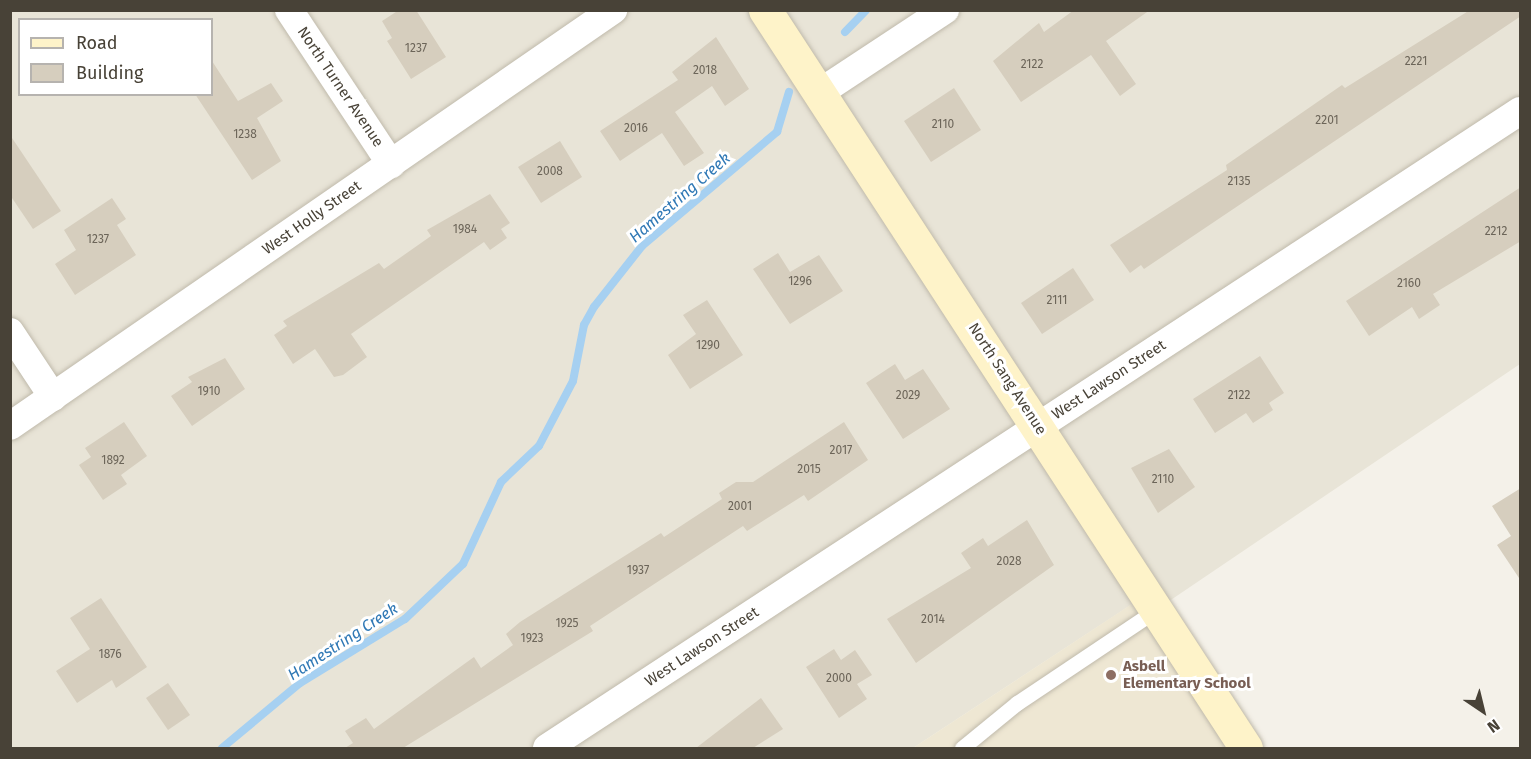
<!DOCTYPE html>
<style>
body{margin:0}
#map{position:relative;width:1531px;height:759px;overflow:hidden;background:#f4f1e9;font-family:"Fira Sans",sans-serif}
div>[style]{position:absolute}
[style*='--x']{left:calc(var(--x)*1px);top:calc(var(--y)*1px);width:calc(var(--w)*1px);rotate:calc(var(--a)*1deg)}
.residential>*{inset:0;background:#e8e4d7}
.education>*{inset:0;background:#eee7d3}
.stream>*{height:8px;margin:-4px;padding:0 4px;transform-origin:4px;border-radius:4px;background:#a6d0f1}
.building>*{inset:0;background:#d6cebe}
.roads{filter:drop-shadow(0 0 2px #c0baab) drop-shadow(0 0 2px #c0baab)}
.lane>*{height:15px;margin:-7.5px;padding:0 7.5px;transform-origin:7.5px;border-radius:7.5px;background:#fff}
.street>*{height:28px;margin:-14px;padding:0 14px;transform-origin:14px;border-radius:14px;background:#fff}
.secondary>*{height:33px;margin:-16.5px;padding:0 16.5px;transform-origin:16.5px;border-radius:16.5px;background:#fef3c9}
.dots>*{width:16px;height:16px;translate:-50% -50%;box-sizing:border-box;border:3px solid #fff;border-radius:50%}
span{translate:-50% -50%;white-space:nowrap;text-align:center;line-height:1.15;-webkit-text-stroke:6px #fff;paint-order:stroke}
.number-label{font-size:12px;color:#6c6559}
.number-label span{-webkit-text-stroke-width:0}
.street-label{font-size:15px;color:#484237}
.education-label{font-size:15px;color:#785e54;font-weight:700}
.left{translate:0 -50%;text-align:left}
.water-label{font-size:16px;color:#2f78b5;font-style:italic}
.frame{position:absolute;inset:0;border:12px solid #484237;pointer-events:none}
.legend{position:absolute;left:18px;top:18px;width:195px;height:78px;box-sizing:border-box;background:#fff;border:2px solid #b6b3af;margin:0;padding:8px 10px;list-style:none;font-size:18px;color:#484237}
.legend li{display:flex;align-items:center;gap:12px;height:30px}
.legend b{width:30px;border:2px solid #b6b3af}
.north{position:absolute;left:1453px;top:681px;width:60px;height:60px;-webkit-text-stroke:4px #fff;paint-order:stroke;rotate:145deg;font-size:16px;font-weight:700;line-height:24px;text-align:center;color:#484237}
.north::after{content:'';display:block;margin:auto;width:21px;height:27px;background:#484237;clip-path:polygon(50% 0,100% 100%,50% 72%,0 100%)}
</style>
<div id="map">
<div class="residential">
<i style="clip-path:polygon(evenodd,10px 11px,1520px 11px,1520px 364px,1156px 610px,1146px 595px,913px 748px,11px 748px,10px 11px,20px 20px,212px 20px,212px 94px,20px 94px,20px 20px)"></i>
</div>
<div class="education">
<i style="clip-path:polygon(1147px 594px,1246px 748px,913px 748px)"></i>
</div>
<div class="stream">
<i style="--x:845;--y:32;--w:30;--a:-46"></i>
<i style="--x:222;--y:748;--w:102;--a:-39.8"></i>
<i style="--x:300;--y:683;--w:123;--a:-31.4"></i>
<i style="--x:405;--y:619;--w:80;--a:-43.5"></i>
<i style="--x:463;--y:564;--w:90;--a:-65.1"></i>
<i style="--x:501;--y:482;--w:52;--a:-43.5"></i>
<i style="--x:539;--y:446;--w:73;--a:-62.4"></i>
<i style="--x:573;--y:381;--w:57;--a:-78.9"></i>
<i style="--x:584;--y:325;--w:21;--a:-61"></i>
<i style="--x:594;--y:307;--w:78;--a:-51.8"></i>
<i style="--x:642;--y:246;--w:177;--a:-40.2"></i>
<i style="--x:777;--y:132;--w:42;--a:-73.3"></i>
</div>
<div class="building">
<i style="clip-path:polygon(399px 10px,416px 10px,446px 57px,411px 79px,387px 41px,392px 38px,382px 21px)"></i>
<i style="clip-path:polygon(1074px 10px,1150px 10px,1106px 41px,1136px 84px,1120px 96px,1091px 55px,1021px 102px,993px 61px,1039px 23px,1044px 32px)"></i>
<i style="clip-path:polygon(1470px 10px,1521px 10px,1521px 16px,1144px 269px,1141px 265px,1130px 273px,1110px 245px,1227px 170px,1226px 165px,1342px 85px,1345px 88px)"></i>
<i style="clip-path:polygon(716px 37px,749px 89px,725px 106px,712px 86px,675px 112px,704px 153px,684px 166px,662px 133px,620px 161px,600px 131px,678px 80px,672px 72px)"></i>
<i style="clip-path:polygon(212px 61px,238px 101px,271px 83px,283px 101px,257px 118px,281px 161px,252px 180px,195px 94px,212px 94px)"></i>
<i style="clip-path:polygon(954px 88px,981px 130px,931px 162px,904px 121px)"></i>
<i style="clip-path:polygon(10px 135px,61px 211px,33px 229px,10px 195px)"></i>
<i style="clip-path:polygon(560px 141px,582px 177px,541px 203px,518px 167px)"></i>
<i style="clip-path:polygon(1521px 187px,1521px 241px,1433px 294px,1440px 305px,1419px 319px,1412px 307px,1369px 336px,1346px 301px)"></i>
<i style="clip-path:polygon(490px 194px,510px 223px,501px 229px,507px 238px,490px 250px,484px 242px,351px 334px,367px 357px,343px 375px,334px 377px,315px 349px,293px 364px,274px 335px,287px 326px,283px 321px,379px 263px,384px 269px,431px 236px,427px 230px)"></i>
<i style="clip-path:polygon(112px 198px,126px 219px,117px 225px,136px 255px,75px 295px,55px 264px,76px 250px,64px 230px)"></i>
<i style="clip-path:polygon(778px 253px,790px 272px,819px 255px,843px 291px,790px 324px,753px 269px)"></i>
<i style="clip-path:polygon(1073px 268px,1094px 300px,1042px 334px,1021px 303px)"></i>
<i style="clip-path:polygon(707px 300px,743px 355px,690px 389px,668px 355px,696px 334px,683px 315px)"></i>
<i style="clip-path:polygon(1260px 356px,1284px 393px,1269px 403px,1273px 410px,1253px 423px,1246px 413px,1215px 433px,1193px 399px)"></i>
<i style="clip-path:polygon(225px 358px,245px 389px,192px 426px,171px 396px,192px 382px,188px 377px)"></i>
<i style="clip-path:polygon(895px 364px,905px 380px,923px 369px,950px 409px,903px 439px,866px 383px)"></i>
<i style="clip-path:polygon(124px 422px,147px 456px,121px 475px,127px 484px,103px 500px,79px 465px,91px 457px,85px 448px)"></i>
<i style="clip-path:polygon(844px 422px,868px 460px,808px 501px,804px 495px,747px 531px,743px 526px,590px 626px,593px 631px,403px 748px,345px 748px,353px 743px,345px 731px,366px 718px,374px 729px,474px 657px,481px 668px,513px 645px,506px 634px,520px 622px,661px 533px,664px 537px,722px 499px,719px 493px,736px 482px,753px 482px)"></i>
<i style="clip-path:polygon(1169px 449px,1195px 487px,1158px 513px,1131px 468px)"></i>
<i style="clip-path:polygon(1521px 488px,1521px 581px,1497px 545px,1511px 536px,1492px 506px)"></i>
<i style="clip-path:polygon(1027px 520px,1054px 565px,916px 663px,887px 619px,971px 568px,961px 553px,983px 538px,988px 546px)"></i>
<i style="clip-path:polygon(101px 598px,147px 667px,116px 688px,112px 680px,77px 703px,56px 671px,90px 649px,70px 618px)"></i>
<i style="clip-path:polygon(834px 649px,841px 660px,855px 650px,872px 675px,857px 684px,867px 699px,839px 718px,806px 667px)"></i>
<i style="clip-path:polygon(168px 683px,190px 715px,168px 730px,146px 698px)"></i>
<i style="clip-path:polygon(761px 698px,783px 729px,753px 748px,696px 748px)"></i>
</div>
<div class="roads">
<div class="lane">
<i style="--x:962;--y:748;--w:71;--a:-39.3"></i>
<i style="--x:1017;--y:703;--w:167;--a:-33.8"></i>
</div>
<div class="street">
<i style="--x:289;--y:10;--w:185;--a:56.5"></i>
<i style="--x:819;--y:93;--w:151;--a:-33.4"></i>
<i style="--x:10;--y:332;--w:78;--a:56.5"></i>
<i style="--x:10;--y:426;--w:733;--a:-34.6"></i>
<i style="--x:547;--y:748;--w:1163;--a:-33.21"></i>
</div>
<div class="secondary">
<i style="--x:765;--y:10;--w:881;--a:56.91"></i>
</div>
</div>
<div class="dots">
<i style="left:1111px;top:675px;background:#8d6e63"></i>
</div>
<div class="number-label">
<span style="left:416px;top:49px">1237</span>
<span style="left:1416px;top:62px">2221</span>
<span style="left:1032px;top:65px">2122</span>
<span style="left:705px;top:71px">2018</span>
<span style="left:1327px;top:121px">2201</span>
<span style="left:943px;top:125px">2110</span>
<span style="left:636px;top:129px">2016</span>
<span style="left:245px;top:135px">1238</span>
<span style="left:550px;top:172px">2008</span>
<span style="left:1239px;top:182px">2135</span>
<span style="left:465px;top:230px">1984</span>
<span style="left:1496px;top:232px">2212</span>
<span style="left:98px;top:240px">1237</span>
<span style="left:800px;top:282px">1296</span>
<span style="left:1409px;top:284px">2160</span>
<span style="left:1057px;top:301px">2111</span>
<span style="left:708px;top:346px">1290</span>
<span style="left:209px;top:392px">1910</span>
<span style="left:908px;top:396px">2029</span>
<span style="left:1239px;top:396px">2122</span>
<span style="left:841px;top:451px">2017</span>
<span style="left:113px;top:461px">1892</span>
<span style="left:809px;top:470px">2015</span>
<span style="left:1163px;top:480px">2110</span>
<span style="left:740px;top:507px">2001</span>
<span style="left:1009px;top:562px">2028</span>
<span style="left:638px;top:571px">1937</span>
<span style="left:933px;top:620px">2014</span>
<span style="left:567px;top:624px">1925</span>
<span style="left:532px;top:639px">1923</span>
<span style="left:110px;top:655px">1876</span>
<span style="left:839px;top:679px">2000</span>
</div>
<div class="street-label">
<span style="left:340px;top:87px;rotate:56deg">North Turner Avenue</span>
<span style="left:312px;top:218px;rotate:-35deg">West Holly Street</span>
<span style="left:1007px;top:379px;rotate:57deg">North Sang Avenue</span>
<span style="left:1109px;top:380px;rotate:-33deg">West Lawson Street</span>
<span style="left:702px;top:647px;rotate:-33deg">West Lawson Street</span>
</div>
<div class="education-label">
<span class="left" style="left:1123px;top:675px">Asbell<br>Elementary School</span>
</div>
<div class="water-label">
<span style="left:680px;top:198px;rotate:-41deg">Hamestring Creek</span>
<span style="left:343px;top:642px;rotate:-33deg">Hamestring Creek</span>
</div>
<div class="frame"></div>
<ul class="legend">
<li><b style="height:8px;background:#fef3c9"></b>Road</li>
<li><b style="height:16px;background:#d6cebe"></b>Building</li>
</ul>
<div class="north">N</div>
</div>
